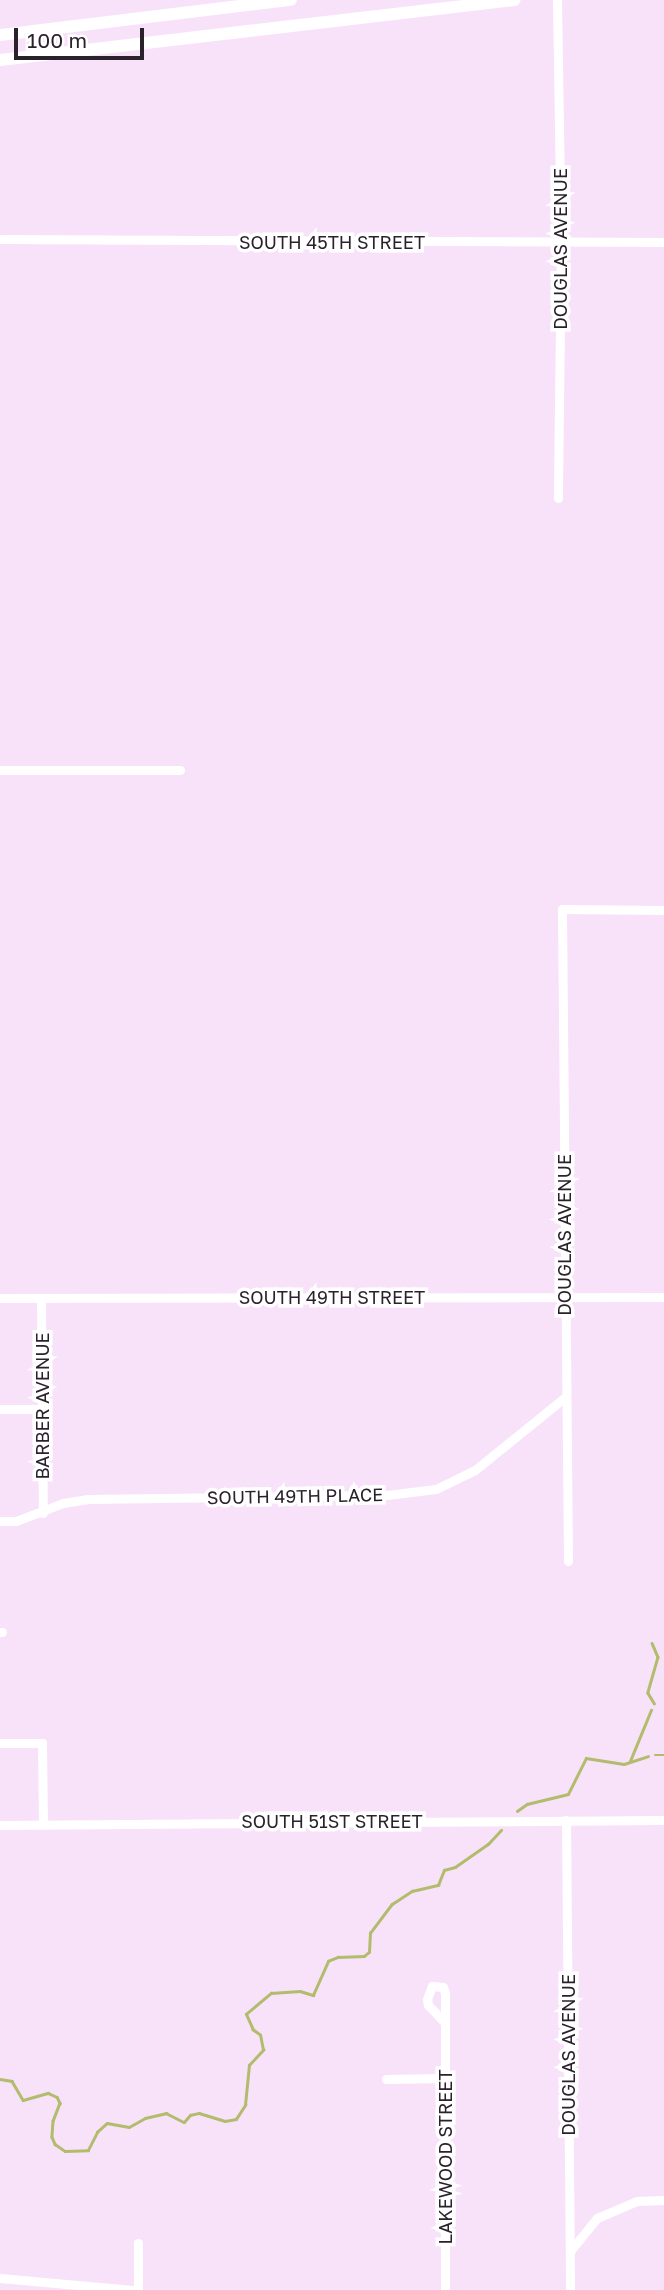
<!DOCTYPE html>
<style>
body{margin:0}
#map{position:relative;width:664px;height:2290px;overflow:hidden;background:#f8e2fa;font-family:"Golos Text",sans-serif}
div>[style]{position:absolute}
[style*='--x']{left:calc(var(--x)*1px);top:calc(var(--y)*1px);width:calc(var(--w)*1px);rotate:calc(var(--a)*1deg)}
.stream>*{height:2.5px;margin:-1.25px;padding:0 1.25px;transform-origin:1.25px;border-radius:1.25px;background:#b3bb6d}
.minor>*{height:9px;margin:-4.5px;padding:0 4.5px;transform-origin:4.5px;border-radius:4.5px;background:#fff}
.highway>*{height:12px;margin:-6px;padding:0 6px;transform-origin:6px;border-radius:6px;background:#fff}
span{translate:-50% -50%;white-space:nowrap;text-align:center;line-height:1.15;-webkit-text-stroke:7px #fff;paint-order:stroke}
.street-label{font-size:18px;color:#2a222b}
.scale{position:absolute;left:14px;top:28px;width:130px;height:32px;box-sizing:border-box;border:4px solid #2a222b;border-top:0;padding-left:9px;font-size:21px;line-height:24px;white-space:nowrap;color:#2a222b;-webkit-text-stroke:5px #fff;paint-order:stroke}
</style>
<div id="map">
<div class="stream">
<i style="--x:652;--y:1643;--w:15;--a:67"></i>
<i style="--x:658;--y:1657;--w:37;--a:106"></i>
<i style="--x:648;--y:1693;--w:12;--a:59"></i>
<i style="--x:655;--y:1755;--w:9;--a:0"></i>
<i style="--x:630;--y:1761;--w:55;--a:-67.6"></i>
<i style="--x:517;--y:1811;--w:12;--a:-35"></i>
<i style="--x:527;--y:1804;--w:42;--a:-13.7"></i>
<i style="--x:568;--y:1794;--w:40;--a:-63.4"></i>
<i style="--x:586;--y:1758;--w:38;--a:9"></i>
<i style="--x:624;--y:1764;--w:25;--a:-18"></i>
<i style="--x:0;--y:2079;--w:12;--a:9"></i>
<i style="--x:12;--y:2081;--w:22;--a:60"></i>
<i style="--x:23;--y:2100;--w:26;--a:-16"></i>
<i style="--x:48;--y:2093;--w:10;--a:24"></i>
<i style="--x:57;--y:2097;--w:7;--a:63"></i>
<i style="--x:60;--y:2103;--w:19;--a:111"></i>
<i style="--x:53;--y:2121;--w:16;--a:94"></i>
<i style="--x:52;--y:2137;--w:8;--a:67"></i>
<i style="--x:55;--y:2144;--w:12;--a:35"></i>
<i style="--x:65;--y:2151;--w:23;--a:-2"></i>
<i style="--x:88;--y:2150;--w:20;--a:-63"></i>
<i style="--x:97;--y:2132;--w:13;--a:-42"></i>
<i style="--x:107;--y:2123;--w:22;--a:10"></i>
<i style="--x:129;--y:2127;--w:18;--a:-29"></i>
<i style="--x:145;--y:2118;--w:22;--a:-13"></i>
<i style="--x:166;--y:2113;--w:20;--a:27"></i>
<i style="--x:184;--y:2122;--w:9;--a:-49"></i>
<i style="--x:190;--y:2115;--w:9;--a:-13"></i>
<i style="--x:199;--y:2113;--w:27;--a:17"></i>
<i style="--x:225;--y:2121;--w:11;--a:-10"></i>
<i style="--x:236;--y:2119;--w:17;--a:-57"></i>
<i style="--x:245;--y:2105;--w:40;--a:-84.3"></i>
<i style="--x:249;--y:2065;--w:21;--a:-47"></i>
<i style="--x:263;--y:2050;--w:15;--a:-101"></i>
<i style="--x:260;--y:2035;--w:9;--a:-144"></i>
<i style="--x:253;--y:2030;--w:17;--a:-114"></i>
<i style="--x:246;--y:2014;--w:33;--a:-40"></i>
<i style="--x:271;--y:1993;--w:29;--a:-4"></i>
<i style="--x:300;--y:1991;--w:14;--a:17"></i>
<i style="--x:313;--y:1995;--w:37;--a:-66"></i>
<i style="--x:328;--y:1961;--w:11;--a:-22"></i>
<i style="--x:338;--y:1957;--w:26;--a:-2"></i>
<i style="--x:364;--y:1956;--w:6;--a:-39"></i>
<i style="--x:369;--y:1952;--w:19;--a:-87"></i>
<i style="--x:370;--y:1933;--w:36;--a:-53"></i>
<i style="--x:392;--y:1904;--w:24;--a:-33"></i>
<i style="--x:412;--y:1891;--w:27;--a:-13"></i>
<i style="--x:438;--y:1885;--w:16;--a:-68"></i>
<i style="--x:444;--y:1870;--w:11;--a:-15"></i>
<i style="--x:455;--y:1867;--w:40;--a:-34.9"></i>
<i style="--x:488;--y:1844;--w:19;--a:-47"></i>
</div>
<div class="minor">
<i style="--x:557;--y:0;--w:243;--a:89.1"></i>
<i style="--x:561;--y:243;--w:255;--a:90.7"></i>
<i style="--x:0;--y:239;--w:664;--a:0.26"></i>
<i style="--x:0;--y:770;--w:180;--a:0"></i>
<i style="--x:0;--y:1298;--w:664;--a:-0.09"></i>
<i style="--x:41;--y:1298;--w:215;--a:89.5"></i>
<i style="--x:0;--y:1409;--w:42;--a:0"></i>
<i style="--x:0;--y:1521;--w:16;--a:0"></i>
<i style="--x:16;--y:1521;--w:50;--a:-21"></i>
<i style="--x:63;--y:1503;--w:24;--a:-9"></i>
<i style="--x:87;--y:1499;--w:300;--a:-0.8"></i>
<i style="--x:387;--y:1495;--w:49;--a:-7"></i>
<i style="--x:436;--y:1489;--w:43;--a:-26"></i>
<i style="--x:475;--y:1470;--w:114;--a:-39"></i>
<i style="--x:568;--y:1561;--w:652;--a:-90.53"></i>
<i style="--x:562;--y:909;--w:102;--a:0.6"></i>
<i style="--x:0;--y:1632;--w:2;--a:0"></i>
<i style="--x:0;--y:1743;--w:42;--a:0"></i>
<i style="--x:42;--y:1743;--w:80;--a:89.3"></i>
<i style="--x:566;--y:1820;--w:470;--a:89.5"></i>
<i style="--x:0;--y:1825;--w:664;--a:-0.43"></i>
<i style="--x:432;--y:1986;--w:11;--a:5"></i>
<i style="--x:443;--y:1987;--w:6;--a:72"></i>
<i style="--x:445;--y:1993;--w:30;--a:90"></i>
<i style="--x:445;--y:2023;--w:25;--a:-133"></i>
<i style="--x:428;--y:2005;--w:6;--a:-99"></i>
<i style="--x:427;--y:1999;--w:14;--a:-69"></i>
<i style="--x:445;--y:2023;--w:267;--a:90"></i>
<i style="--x:386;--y:2079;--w:59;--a:-1"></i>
<i style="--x:571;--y:2250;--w:41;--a:-50.9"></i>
<i style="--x:597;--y:2218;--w:43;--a:-23"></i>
<i style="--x:637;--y:2201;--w:27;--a:-2"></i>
<i style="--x:0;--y:2278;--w:133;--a:5.2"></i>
<i style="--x:138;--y:2290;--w:47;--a:-90"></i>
</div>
<div class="highway">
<i style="--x:0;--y:35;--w:293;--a:-6.9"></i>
<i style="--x:0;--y:60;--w:518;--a:-6.65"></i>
</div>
<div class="street-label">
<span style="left:332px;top:242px">SOUTH 45TH STREET</span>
<span style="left:560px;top:249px;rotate:-90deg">DOUGLAS AVENUE</span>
<span style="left:564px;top:1235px;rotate:-90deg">DOUGLAS AVENUE</span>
<span style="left:332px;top:1297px">SOUTH 49TH STREET</span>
<span style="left:42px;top:1406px;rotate:-90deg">BARBER AVENUE</span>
<span style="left:295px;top:1496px;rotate:-1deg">SOUTH 49TH PLACE</span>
<span style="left:332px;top:1821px">SOUTH 51ST STREET</span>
<span style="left:568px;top:2055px;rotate:-90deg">DOUGLAS AVENUE</span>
<span style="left:445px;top:2157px;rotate:-90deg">LAKEWOOD STREET</span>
</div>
<div class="scale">100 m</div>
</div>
